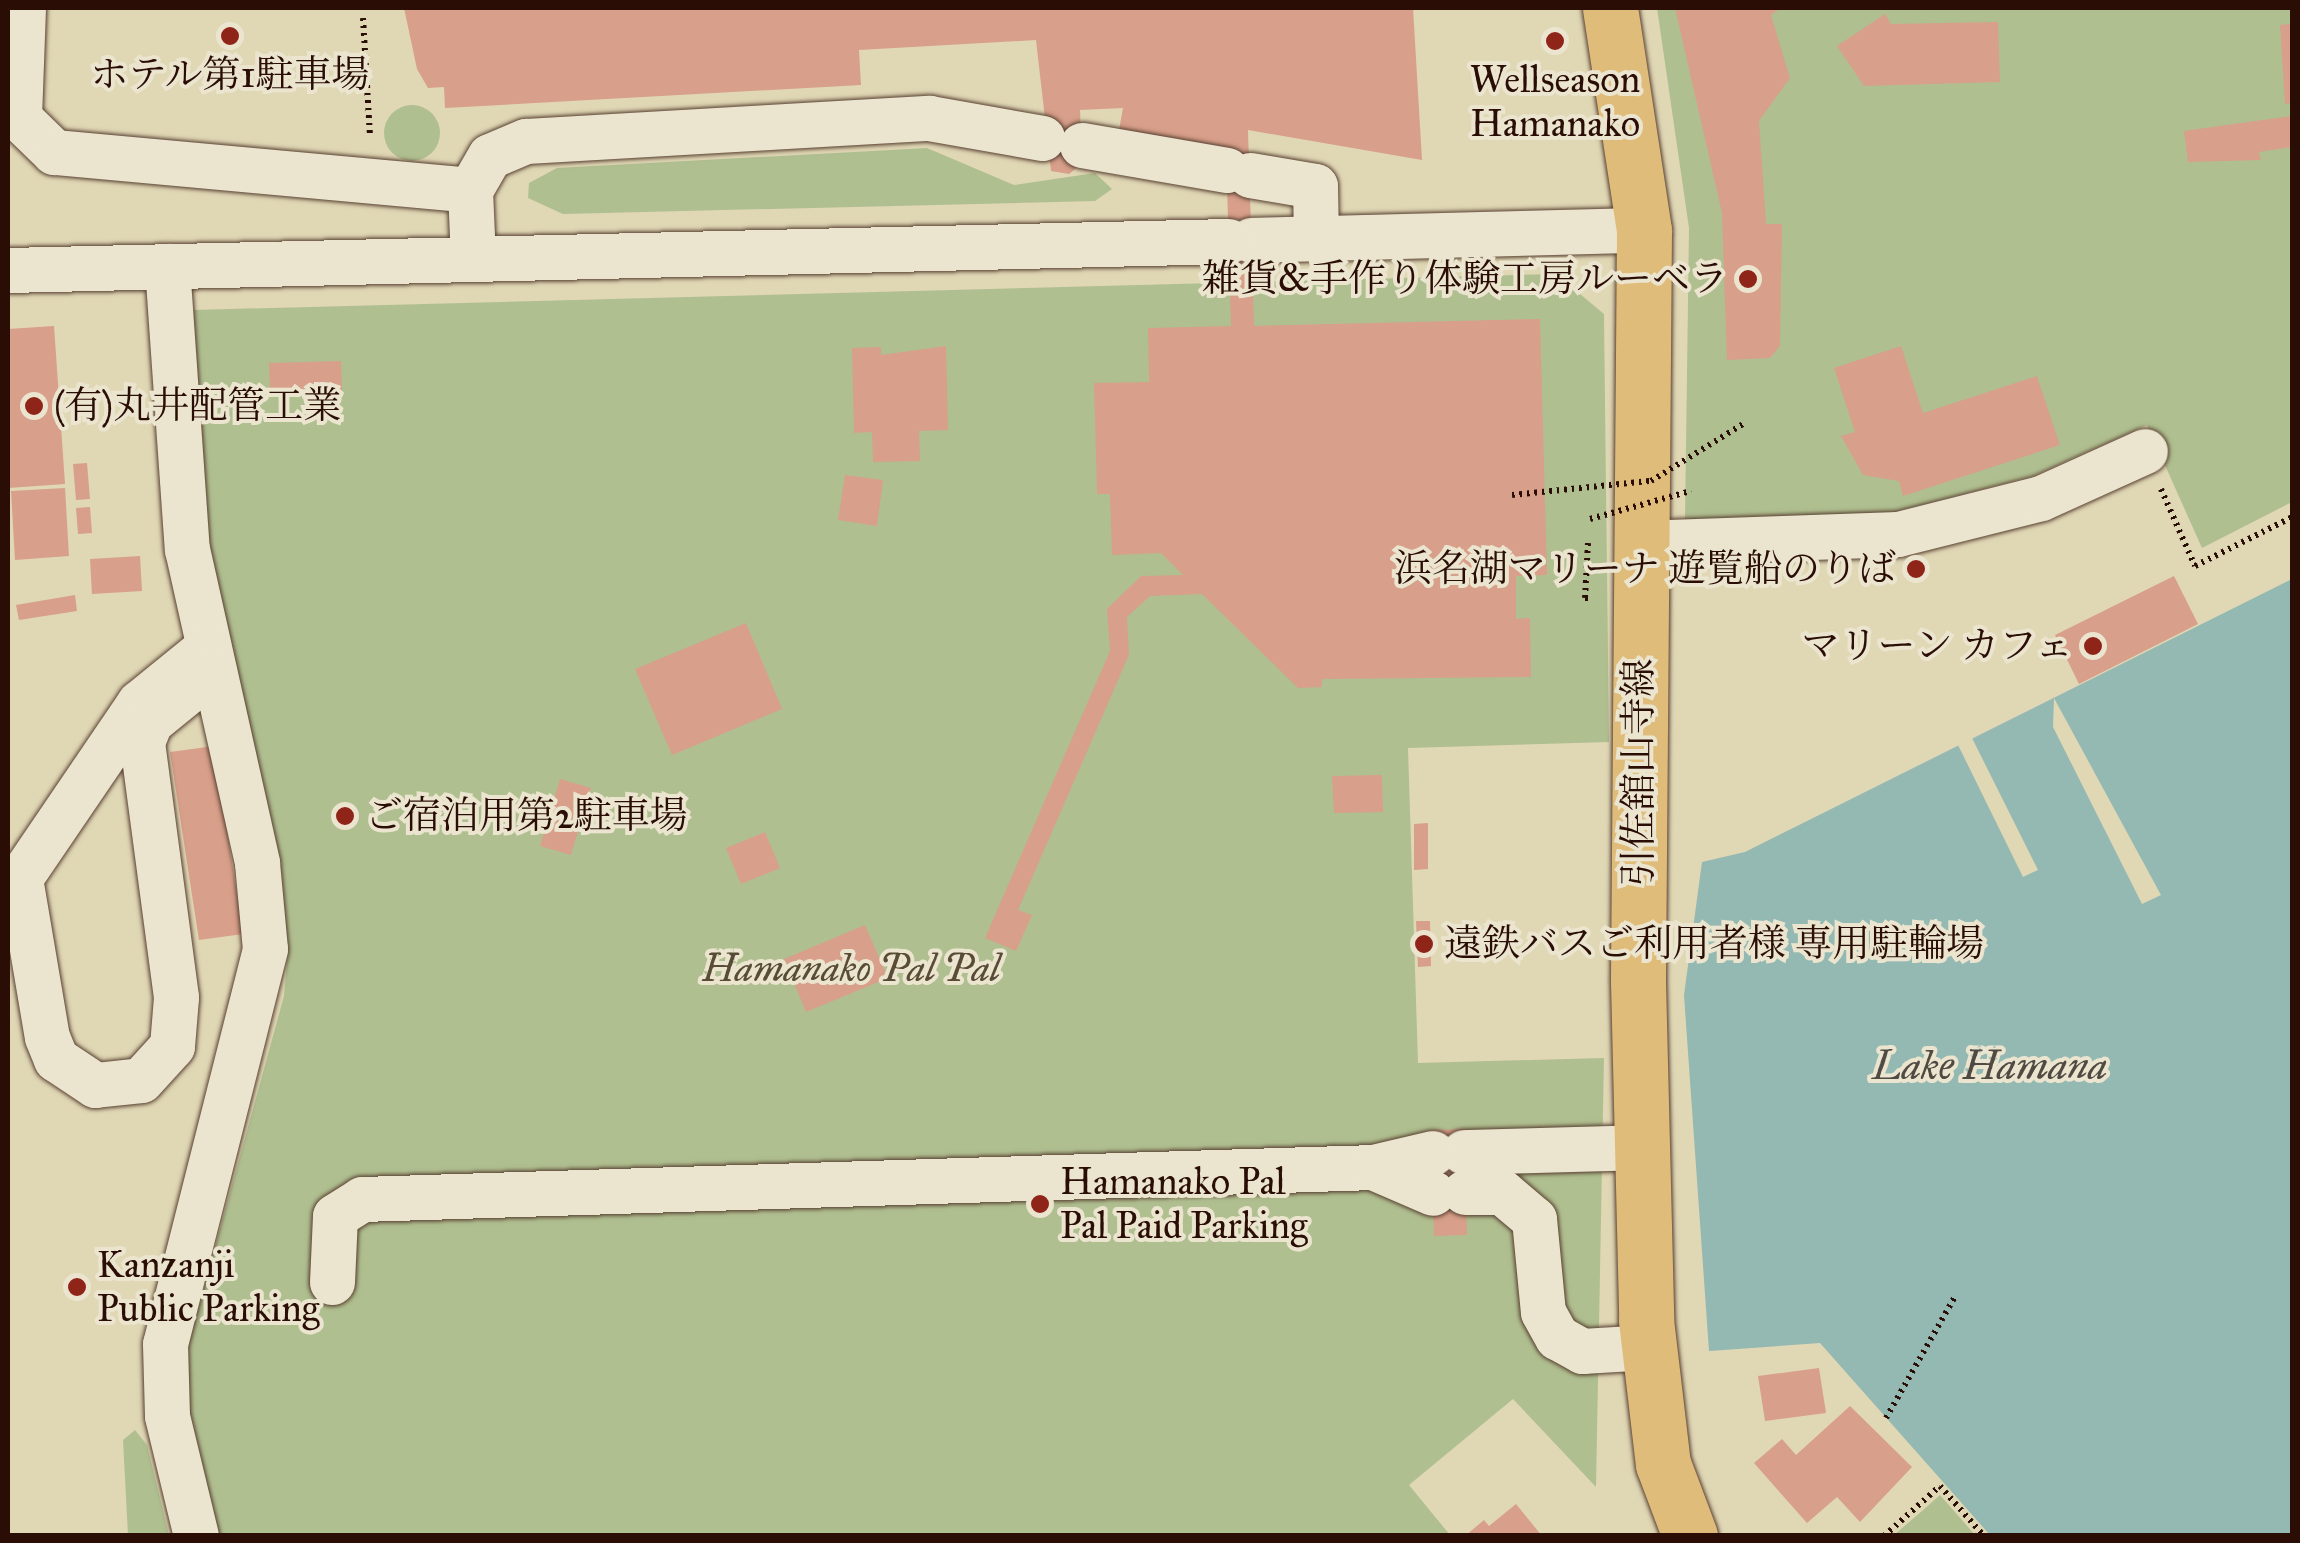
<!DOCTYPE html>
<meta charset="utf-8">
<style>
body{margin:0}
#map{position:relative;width:2300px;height:1543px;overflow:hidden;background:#e0d7b5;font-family:"IM FELL Great Primer","Noto Serif JP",serif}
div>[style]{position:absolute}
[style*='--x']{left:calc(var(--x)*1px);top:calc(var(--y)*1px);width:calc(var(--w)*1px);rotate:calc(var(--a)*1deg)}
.green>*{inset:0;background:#b0bf90}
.round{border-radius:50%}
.water>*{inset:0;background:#94b8b2}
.pier>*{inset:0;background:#e0d7b5}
.building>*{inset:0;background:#d89f8a}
.path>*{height:6px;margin-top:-3px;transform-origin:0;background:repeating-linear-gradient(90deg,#2a0e05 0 2.5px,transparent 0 7.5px)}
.roads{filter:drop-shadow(0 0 2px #584031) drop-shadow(0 0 2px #584031)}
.minor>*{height:45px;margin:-22.5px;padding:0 22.5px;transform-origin:22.5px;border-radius:22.5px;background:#ebe5cf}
.major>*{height:55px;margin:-27.5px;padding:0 27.5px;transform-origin:27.5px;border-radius:27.5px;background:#e0bc7a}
.path-bridge>*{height:6px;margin-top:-3px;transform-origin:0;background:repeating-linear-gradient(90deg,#2a0e05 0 2.5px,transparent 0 7.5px)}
.dots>*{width:28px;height:28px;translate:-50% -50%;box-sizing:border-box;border:5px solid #ebe5cf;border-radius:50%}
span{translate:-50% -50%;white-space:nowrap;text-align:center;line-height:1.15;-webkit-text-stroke:8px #ebe5cf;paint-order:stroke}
.poi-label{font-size:38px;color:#2a0e05}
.right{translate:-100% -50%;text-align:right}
.left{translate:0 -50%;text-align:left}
.street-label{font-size:38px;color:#2a0e05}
.park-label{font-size:38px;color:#594c36;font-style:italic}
.water-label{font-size:40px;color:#4f4a42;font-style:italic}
.frame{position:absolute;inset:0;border:10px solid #2a0e05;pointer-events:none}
</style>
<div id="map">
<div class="green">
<i style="clip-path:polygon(1657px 8px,2292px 8px,2292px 502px,2202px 548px,2147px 425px,2033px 476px,1894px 512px,1685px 520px,1689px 228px)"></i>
<i class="round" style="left:384px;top:105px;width:56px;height:56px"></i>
<i style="clip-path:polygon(927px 148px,1014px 185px,1095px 173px,1112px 189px,1095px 201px,563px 214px,528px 198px,529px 183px,557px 168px)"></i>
<i style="clip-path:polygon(1556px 274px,1604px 314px,1609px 742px,1408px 748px,1418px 1063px,1604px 1058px,1596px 1487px,1513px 1399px,1409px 1485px,1450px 1535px,219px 1535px,189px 1413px,188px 1346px,284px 996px,288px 949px,280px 859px,209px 546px,193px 310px)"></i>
<i style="clip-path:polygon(135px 1430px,147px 1445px,169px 1535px,128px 1535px,123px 1440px)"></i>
<i style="clip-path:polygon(1940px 1495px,1975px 1535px,1894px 1535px,1922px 1511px)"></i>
</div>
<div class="water">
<i style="clip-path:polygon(2292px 579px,2292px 1535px,1990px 1535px,1820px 1343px,1709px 1351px,1684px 995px,1702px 862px,1745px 852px)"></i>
</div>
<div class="pier">
<i style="clip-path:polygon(2054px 698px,2161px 895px,2142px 904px,2053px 727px)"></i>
<i style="clip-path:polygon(1972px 738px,2038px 870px,2023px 877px,1958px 745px)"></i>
</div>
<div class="building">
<i style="clip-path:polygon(404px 8px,1413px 8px,1422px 160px,1248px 130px,1254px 326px,1540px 319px,1547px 575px,1516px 576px,1516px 619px,1530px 618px,1531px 677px,1322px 679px,1322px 687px,1298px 688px,1202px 594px,1150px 596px,1127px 617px,1129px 655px,1018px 910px,1032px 915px,1016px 951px,985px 938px,1110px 651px,1107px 609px,1141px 576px,1183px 575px,1161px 553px,1112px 555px,1110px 494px,1097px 494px,1094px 383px,1149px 382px,1148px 328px,1231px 326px,1226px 149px,1119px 130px,1123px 108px,1080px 110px,1082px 163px,1069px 174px,1051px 171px,1036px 40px,859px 50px,861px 85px,445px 108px,444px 87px,428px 88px,417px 69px)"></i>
<i style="clip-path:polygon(1675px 8px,1781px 8px,1771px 15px,1790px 78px,1759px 121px,1766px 224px,1782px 224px,1780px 346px,1770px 358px,1727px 360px,1722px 213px)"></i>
<i style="clip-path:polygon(1885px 14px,1891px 24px,1998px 22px,2000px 82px,1864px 86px,1837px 46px)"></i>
<i style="clip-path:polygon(2292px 24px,2292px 103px,2285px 104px,2280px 25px)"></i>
<i style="clip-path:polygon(2292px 116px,2292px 147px,2259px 152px,2261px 160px,2188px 162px,2184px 131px)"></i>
<i style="clip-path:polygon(54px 326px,65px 484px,8px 488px,8px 329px)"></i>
<i style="clip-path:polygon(946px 346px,948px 430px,919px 431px,920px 461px,873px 462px,872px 432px,854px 433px,852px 348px,881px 347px,881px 355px)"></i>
<i style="clip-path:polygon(1901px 346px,1923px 413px,2037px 376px,2060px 445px,1903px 496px,1899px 481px,1863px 475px,1841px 436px,1855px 432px,1834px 368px)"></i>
<i style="clip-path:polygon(341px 361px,342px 392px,270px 394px,269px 363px)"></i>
<i style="clip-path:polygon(87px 463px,90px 499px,76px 500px,73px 464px)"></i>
<i style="clip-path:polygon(845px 475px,883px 480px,877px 526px,838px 520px)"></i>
<i style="clip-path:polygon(65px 488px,69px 556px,15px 560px,11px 491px)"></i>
<i style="clip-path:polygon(90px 507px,92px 533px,78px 534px,76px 508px)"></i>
<i style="clip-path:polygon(140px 556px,142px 591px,92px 594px,90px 559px)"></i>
<i style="clip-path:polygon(1922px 557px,1926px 577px,1910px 581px,1905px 560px)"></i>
<i style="clip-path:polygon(2174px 576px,2198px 624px,2079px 684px,2055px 635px)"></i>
<i style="clip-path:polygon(75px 595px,77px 611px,19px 620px,16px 605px)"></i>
<i style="clip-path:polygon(746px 623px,782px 709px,672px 755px,635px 669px)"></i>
<i style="clip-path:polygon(214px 746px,243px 934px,199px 940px,170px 752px)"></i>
<i style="clip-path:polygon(1382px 775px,1383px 812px,1334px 813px,1332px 776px)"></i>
<i style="clip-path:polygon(560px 779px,591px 788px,571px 855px,540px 846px)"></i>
<i style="clip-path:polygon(1428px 823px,1428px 869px,1414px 870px,1414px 824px)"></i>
<i style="clip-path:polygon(765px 832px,780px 868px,741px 884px,726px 848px)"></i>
<i style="clip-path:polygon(1416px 921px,1430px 921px,1431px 966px,1418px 967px)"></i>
<i style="clip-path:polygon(865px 925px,888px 978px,806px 1012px,784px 959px)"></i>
<i style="clip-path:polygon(1463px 1129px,1467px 1235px,1434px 1236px,1431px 1130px)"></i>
<i style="clip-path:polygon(1819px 1368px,1826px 1413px,1765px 1421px,1758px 1376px)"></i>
<i style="clip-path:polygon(1850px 1406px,1912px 1467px,1860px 1522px,1837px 1497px,1807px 1523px,1754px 1463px,1782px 1439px,1796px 1455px)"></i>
<i style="clip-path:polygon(1516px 1504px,1542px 1536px,1465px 1536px,1484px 1520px,1489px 1526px)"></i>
</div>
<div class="path">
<i style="--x:363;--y:18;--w:118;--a:86.6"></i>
<i style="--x:2161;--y:489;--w:84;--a:66.2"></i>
<i style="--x:2195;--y:566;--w:109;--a:-26.8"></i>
<i style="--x:1588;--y:543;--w:55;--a:93.1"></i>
<i style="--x:1585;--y:598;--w:8;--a:0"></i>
<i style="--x:1886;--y:1418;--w:142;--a:-60.4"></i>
<i style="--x:1884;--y:1536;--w:75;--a:-41.8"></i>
<i style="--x:1940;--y:1486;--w:67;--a:48.7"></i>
</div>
<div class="roads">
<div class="minor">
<i style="--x:23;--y:8;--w:110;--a:92.1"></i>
<i style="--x:19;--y:118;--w:49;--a:44.2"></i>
<i style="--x:54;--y:152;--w:418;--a:5.2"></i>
<i style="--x:470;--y:190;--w:69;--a:87.5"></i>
<i style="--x:1082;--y:145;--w:147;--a:9.8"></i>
<i style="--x:1250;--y:175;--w:66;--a:9.6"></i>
<i style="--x:1315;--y:186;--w:52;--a:88.9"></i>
<i style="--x:470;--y:190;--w:39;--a:-60"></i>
<i style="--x:490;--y:156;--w:39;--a:-23"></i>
<i style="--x:526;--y:141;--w:404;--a:-3.3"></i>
<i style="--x:929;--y:118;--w:115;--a:10"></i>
<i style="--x:1251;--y:240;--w:393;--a:-1.5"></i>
<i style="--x:167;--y:266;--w:284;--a:86"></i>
<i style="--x:187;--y:549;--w:322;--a:77.4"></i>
<i style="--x:257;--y:863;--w:86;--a:84.7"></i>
<i style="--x:265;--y:949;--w:407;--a:104.2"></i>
<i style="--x:165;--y:1344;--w:72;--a:88.4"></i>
<i style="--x:167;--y:1416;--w:123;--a:76.4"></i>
<i style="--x:8;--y:270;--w:1221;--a:-1.36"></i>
<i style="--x:1639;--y:543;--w:259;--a:-2"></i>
<i style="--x:1898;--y:534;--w:147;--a:-14.1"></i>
<i style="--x:2041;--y:498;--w:114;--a:-24.3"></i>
<i style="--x:208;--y:647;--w:89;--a:140.9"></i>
<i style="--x:139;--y:703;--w:212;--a:124.2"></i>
<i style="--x:20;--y:878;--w:161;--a:80.4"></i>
<i style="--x:47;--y:1037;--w:24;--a:68"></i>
<i style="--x:56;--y:1059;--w:47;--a:33.7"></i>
<i style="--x:95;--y:1085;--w:46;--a:-6.2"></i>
<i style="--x:141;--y:1080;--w:46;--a:-47.6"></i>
<i style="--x:172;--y:1046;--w:49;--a:-85.3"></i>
<i style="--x:176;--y:997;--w:257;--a:-97.6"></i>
<i style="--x:142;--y:742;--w:22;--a:-68"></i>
<i style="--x:150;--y:722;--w:82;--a:-39.1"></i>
<i style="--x:1464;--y:1152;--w:178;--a:-1.6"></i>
<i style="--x:1373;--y:1167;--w:65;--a:23.4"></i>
<i style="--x:1465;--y:1192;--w:37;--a:0"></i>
<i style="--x:1502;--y:1192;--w:42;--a:40.2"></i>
<i style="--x:1534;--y:1219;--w:93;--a:84.5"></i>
<i style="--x:1543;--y:1312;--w:29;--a:61"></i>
<i style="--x:1557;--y:1337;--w:29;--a:29"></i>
<i style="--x:1582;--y:1351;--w:67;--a:-3.4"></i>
<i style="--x:332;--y:1282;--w:66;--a:-87.4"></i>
<i style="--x:335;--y:1216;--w:32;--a:-32"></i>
<i style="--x:362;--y:1199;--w:1012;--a:-1.81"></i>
<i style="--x:1373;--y:1167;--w:61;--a:-13.3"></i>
</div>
<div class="major">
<i style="--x:1610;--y:8;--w:225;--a:81.3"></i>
<i style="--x:1644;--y:230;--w:751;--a:90.46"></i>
<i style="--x:1638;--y:981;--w:339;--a:88.6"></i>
<i style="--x:1646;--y:1320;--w:145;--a:83.3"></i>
<i style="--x:1663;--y:1464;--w:77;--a:69.4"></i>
</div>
</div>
<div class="path-bridge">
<i style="--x:1512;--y:495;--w:140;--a:-5.8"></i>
<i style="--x:1651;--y:481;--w:112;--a:-31.8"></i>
<i style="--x:1590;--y:519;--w:105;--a:-15.5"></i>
</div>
<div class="dots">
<i style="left:230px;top:36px;background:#8f2418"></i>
<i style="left:1555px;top:41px;background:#8f2418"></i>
<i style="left:1748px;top:279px;background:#8f2418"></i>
<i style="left:34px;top:406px;background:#8f2418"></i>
<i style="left:1916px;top:569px;background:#8f2418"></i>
<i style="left:2093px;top:646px;background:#8f2418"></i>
<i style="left:345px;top:816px;background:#8f2418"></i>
<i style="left:1424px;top:944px;background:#8f2418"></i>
<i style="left:1040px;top:1204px;background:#8f2418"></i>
<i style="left:77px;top:1287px;background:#8f2418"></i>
</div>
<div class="poi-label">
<span style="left:230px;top:75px">ホテル第1駐車場</span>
<span style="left:1555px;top:102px">Wellseason<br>Hamanako</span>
<span class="right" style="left:1728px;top:279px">雑貨&amp;手作り体験工房ルーベラ</span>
<span class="left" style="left:54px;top:406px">(有)丸井配管工業</span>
<span class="right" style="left:1896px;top:569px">浜名湖マリーナ 遊覧船のりば</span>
<span class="right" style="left:2073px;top:646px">マリーン カフェ</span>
<span class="left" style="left:365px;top:816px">ご宿泊用第2駐車場</span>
<span class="left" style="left:1444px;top:944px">遠鉄バスご利用者様 専用駐輪場</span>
<span class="left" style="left:1060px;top:1204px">Hamanako Pal<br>Pal Paid Parking</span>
<span class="left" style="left:97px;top:1287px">Kanzanji<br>Public Parking</span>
</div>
<div class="street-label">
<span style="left:1639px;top:773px;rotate:-90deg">引佐舘山寺線</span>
</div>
<div class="park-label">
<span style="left:851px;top:969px">Hamanako Pal Pal</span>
</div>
<div class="water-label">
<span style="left:1990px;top:1066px">Lake Hamana</span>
</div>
<div class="frame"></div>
</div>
